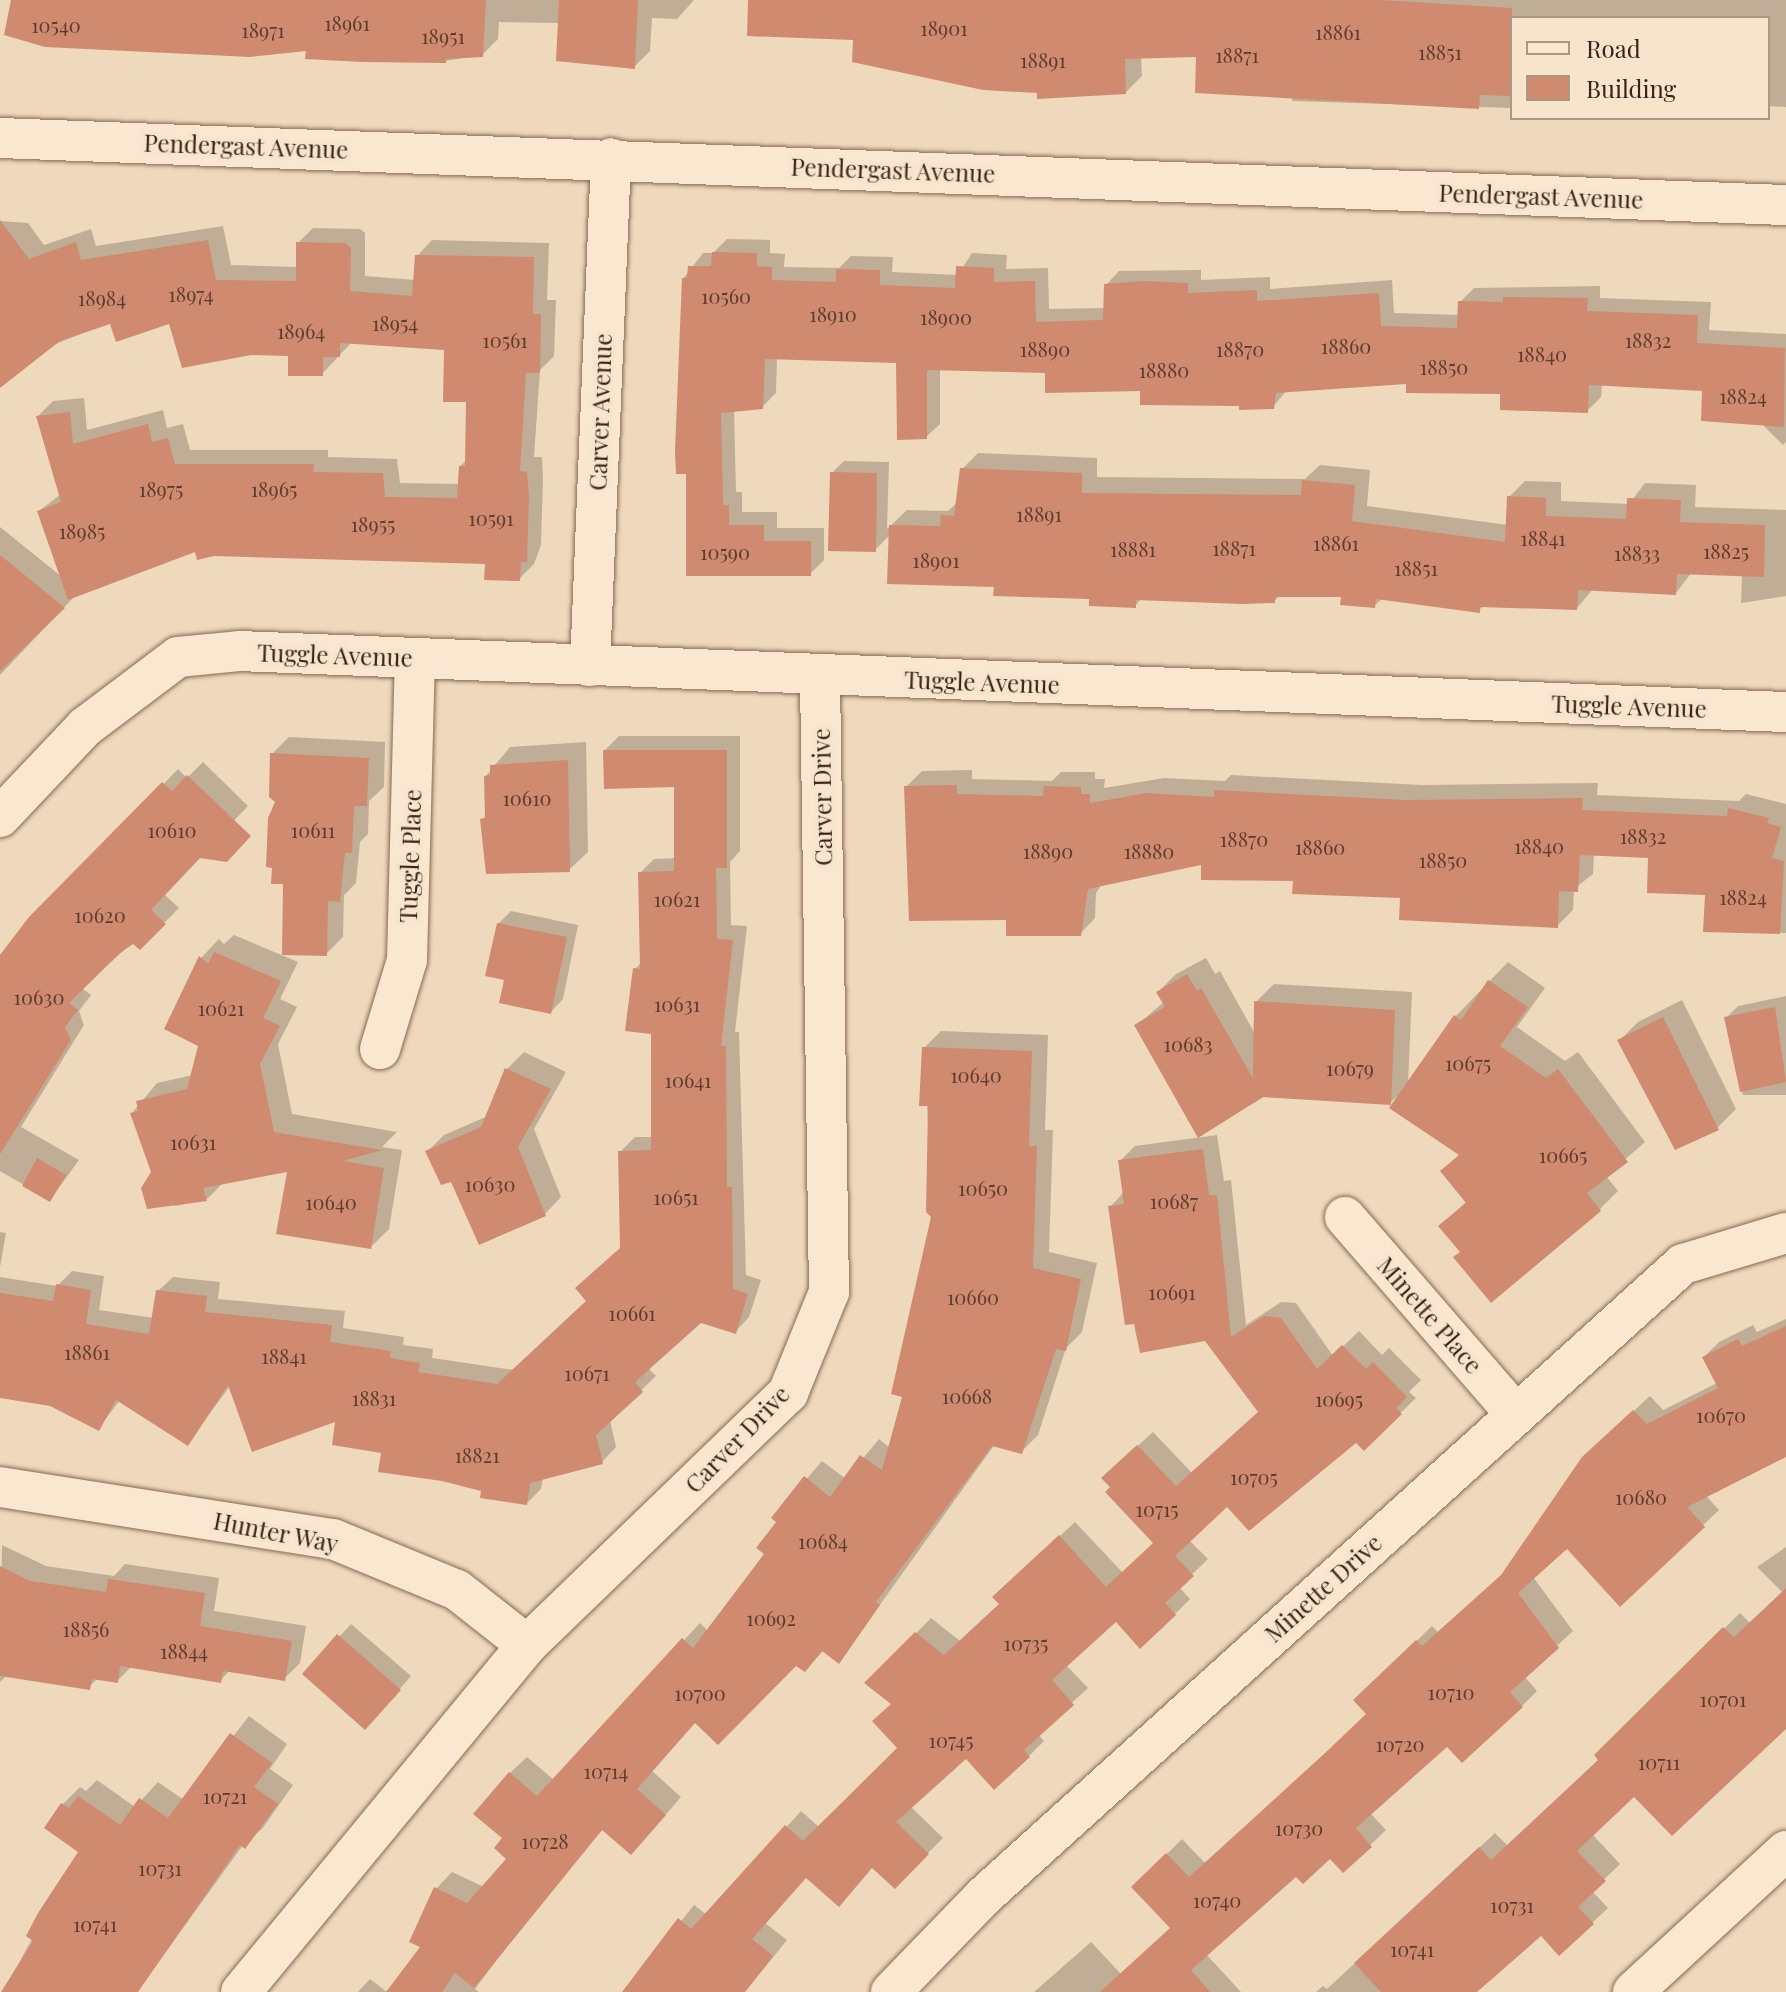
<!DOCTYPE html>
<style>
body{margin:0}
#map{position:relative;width:1786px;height:1992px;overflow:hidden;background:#efd9bc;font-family:"Playfair Display",serif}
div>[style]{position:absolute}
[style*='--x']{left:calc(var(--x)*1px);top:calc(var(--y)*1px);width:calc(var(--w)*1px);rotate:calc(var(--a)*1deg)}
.shadow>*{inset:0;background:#0003}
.building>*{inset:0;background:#d08a6f}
.roads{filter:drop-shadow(0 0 2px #876955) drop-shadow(0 0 2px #876955)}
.minor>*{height:40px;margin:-20px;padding:0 20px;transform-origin:20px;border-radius:20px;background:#fae7cf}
span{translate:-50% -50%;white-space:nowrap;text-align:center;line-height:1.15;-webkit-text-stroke:7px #f7e4cb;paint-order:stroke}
.number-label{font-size:20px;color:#5c3e2f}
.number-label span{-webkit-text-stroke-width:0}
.street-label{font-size:24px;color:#36241a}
.legend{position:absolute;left:1510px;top:16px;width:260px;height:104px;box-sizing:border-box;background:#f7e4cb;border:2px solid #aa9784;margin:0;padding:10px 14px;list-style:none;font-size:24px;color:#36241a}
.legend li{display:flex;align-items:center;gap:16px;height:40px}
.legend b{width:40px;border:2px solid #aa9784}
</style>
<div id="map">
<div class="shadow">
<i style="clip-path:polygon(13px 0,694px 0,677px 19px,652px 18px,650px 51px,634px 67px,560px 23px,499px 22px,498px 39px,482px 55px,445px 61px,308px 48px)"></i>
<i style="clip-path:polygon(750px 0,1786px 0,1786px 107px,1768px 106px,1768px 18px,1512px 18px,1512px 108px,1292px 101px,1292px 95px,1198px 55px,1141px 57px,1142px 76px,1126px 92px,1039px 91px,855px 38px)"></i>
<i style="clip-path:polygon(0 221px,28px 223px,44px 245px,91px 229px,96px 246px,223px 226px,231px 265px,298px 267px,298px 243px,313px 228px,360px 229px,365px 233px,365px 276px,415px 280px,417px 256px,432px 240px,549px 243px,547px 300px,556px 300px,554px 356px,540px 370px,534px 457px,542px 457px,543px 479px,541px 545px,534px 564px,519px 579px,487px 562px,196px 549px,75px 596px,0 675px,0 527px,62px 577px,39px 511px,61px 494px,38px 416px,53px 401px,84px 398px,87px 430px,163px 410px,167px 428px,183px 424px,190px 450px,328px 450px,328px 457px,397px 459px,400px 483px,460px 484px,460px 466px,467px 460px,469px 400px,446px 348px,352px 342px,322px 374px,290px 354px,170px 322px,111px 322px,0 366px)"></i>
<i style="clip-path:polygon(727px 239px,770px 240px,770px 253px,785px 254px,784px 267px,839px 268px,851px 256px,893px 257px,892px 272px,958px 275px,972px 253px,1007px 255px,1006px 269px,1048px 268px,1049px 309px,1105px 308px,1106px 285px,1119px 271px,1201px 270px,1201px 280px,1270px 277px,1270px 289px,1392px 280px,1394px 313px,1460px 315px,1460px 302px,1474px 288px,1600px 286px,1600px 298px,1711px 302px,1709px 330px,1786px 334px,1786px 442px,1783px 445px,1759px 421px,1704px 389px,1602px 384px,1601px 397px,1587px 411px,1502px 392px,1408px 382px,1287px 390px,1273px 407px,1047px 371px,940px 369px,940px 424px,926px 437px,898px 361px,777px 358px,776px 393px,762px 407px,734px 410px,736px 492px,742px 492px,742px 512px,777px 512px,777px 528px,824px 528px,824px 560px,810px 574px,688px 574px,683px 279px,703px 253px,713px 253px)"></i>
<i style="clip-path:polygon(978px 453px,1097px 458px,1097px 477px,1305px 479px,1320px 465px,1370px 470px,1367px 506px,1508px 525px,1509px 497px,1525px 481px,1561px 482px,1561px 501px,1629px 504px,1645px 483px,1696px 485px,1695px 507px,1786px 510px,1786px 596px,1741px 603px,1742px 574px,1692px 572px,1676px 593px,1593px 589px,1577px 608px,1485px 605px,1479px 610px,1383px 598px,1374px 606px,1343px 595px,1280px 595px,1274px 602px,1142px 598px,1135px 606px,996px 585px,891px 534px,875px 550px,832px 473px,844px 461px,889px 462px,887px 529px,907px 510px,948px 511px,958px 502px,962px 469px)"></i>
<i style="clip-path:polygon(619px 736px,740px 736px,740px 851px,730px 862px,731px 925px,747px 926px,735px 1032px,739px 1032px,746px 1275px,761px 1280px,749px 1317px,735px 1332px,701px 1321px,648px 1368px,656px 1376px,610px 1420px,616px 1447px,602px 1462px,543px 1477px,541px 1489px,527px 1503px,383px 1451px,337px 1419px,230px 1386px,188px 1443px,120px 1400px,98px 1429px,0 1367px,0 1277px,57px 1286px,72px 1271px,104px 1276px,99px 1310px,154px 1318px,158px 1291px,173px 1277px,220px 1282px,218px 1299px,345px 1311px,343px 1328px,404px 1337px,403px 1345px,433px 1349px,432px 1358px,514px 1370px,588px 1300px,622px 1247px,620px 1152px,635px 1137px,653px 1137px,653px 1032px,635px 969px,642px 962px,640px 873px,654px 859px,676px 858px,676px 785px,605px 750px)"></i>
<i style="clip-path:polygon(289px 737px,385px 742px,384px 787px,369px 801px,368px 834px,360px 842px,356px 883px,344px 895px,343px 937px,326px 954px,285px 882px,272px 754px)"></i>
<i style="clip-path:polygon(586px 742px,588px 852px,569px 870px,482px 820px,487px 815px,486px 776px,510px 747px)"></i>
<i style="clip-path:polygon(203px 762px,248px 806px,164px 894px,179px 908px,140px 947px,133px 942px,82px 988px,91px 995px,79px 1011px,84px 1025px,21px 1127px,79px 1160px,50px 1200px,0 1171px,0 955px,178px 769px,187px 778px)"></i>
<i style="clip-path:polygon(972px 770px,972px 779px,1052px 781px,1061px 772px,1095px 772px,1095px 779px,1105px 779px,1104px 788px,1164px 778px,1225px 781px,1231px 775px,1421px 785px,1598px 783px,1597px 795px,1739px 801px,1746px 794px,1786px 804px,1786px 933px,1705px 930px,1707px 893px,1650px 856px,1594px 853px,1593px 874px,1574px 889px,1573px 910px,1557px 926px,1203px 862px,1102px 884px,1096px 893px,1095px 918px,1080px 934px,1008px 917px,906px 787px,922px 771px)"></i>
<i style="clip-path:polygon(511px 911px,578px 925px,563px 999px,551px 1012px,506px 979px,498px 924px)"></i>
<i style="clip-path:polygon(234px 935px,298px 962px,280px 999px,297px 1007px,278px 1044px,292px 1114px,397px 1132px,382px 1147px,402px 1150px,389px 1229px,371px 1247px,289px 1169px,224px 1182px,206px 1200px,175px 1206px,153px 1173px,132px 1113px,157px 1083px,193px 1075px,201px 1045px,166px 1028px,201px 958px,219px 939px,224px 944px)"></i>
<i style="clip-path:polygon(1206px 958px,1215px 974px,1220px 971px,1255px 1034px,1256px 1002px,1274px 984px,1412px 992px,1408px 1084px,1456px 1016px,1508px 962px,1545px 988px,1517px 1027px,1565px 1061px,1578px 1052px,1645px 1142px,1606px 1176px,1618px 1191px,1599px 1210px,1462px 1251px,1440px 1226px,1467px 1201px,1460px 1154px,1397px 1096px,1390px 1103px,1264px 1097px,1199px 1135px,1137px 1025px,1164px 1002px,1158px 992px,1176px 974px)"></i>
<i style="clip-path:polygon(1786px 996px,1786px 1095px,1743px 1095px,1726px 1018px,1738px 1006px)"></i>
<i style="clip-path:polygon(1682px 1000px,1736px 1109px,1717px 1128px,1675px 1148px,1620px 1040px,1638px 1022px)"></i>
<i style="clip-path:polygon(941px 1031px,1048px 1035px,1045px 1130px,1053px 1130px,1049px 1252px,1097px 1263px,1082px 1332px,1066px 1348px,1038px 1435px,1021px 1452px,995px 1444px,839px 1662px,824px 1650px,805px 1670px,796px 1663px,696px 1721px,652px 1771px,681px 1797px,647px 1836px,603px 1829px,540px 1902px,475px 1989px,479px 1992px,389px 1992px,423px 1946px,436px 1889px,452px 1872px,484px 1887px,509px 1859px,505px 1838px,510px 1773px,527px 1757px,554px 1780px,700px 1623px,708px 1631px,766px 1554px,779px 1521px,774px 1517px,822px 1461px,846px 1479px,879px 1439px,890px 1448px,904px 1396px,933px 1216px,924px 1048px)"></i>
<i style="clip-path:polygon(524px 1052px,566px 1072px,534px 1129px,561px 1197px,545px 1214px,428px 1151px,444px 1135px,488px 1116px,507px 1069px)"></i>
<i style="clip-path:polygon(1217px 1135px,1224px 1181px,1231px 1180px,1246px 1325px,1281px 1302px,1296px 1303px,1333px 1356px,1359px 1331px,1382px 1355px,1389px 1348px,1421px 1380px,1409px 1392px,1416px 1398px,1364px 1448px,1357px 1440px,1227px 1504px,1189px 1540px,1208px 1559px,1179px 1587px,1190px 1599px,1175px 1614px,1116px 1619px,1066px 1665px,1088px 1688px,1038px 1734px,1044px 1741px,1029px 1756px,994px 1787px,966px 1756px,910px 1806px,943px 1838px,895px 1886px,873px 1866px,807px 1876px,765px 1923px,787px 1940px,745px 1992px,625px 1992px,694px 1905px,707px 1915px,801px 1811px,819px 1827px,900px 1748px,893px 1703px,867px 1683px,931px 1618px,960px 1641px,1002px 1603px,1010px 1582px,1075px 1522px,1123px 1573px,1155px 1543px,1113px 1487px,1119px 1463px,1153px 1432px,1192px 1473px,1260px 1411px,1110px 1207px,1124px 1192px,1120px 1161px,1135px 1146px)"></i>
<i style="clip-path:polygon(0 1232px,6px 1233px,0 1267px)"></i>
<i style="clip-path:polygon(1786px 1319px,1786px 1455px,1705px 1495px,1719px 1510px,1620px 1604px,1568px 1547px,1533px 1577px,1573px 1631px,1524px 1676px,1537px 1691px,1522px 1706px,1447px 1744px,1370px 1813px,1386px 1830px,1344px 1870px,1330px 1856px,1296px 1874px,1206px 1954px,1241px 1992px,1034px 1992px,1091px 1942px,1121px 1974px,1172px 1927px,1149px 1872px,1182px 1839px,1205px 1863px,1342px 1739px,1368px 1713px,1356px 1700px,1432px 1626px,1438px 1632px,1506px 1571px,1600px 1442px,1650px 1396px,1663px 1410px,1717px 1383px,1704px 1357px,1719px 1342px,1753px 1325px,1757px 1332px)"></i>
<i style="clip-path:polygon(2px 1545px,46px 1566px,114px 1576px,125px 1564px,219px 1578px,214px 1611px,306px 1626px,300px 1663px,284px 1679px,230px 1670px,220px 1681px,132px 1666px,117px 1681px,98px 1678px,89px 1687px,7px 1675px,0 1682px)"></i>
<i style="clip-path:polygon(1786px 1547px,1786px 1726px,1634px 1794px,1592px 1834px,1620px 1864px,1592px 1891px,1608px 1908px,1592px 1923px,1541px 1933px,1474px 1992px,1316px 1992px,1323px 1986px,1327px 1989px,1495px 1833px,1508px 1846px,1600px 1759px,1596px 1755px,1740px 1613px,1750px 1623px,1783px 1593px,1757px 1567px)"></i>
<i style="clip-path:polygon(351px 1624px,411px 1676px,377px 1715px,305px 1674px)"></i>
<i style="clip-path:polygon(249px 1716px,287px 1744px,270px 1769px,293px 1785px,262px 1829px,243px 1845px,137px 1992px,3px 1992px,80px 1851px,63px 1804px,80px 1787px,86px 1791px,97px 1780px,135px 1807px,158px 1782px,184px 1800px)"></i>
<i style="clip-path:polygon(370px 1979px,387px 1992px,358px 1992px)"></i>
</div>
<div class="building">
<i style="clip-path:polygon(11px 0,486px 0,483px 57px,446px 59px,446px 63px,362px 62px,305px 59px,306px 51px,250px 57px,45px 47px,4px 35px)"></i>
<i style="clip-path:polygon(559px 0,638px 0,635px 69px,556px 61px)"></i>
<i style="clip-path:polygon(748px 0,1381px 0,1512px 8px,1512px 96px,1480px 95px,1479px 109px,1195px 93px,1196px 57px,1125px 59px,1126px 94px,1037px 99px,1037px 93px,983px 90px,852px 62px,853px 40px,747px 36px)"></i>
<i style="clip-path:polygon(0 220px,29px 259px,76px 242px,81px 260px,208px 240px,216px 280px,296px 281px,296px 242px,345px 243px,351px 248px,350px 291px,412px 296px,415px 255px,534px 257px,533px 314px,541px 314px,540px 373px,526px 373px,520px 471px,527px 472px,529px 496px,527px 562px,521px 562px,520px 581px,484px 580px,485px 564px,214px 556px,197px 560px,195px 552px,68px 600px,37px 511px,61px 502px,36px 416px,70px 412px,73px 444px,148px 424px,152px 442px,168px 438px,175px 464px,314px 464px,313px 472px,383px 473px,385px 497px,457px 498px,459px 466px,465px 466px,466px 402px,443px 402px,444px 350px,340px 343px,340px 357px,323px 357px,323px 376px,288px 376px,288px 356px,251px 355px,182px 368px,169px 324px,116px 342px,110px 324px,60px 341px,0 388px)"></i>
<i style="clip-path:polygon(712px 252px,757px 253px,757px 266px,772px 267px,772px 280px,836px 282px,836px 269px,880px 270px,880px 285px,955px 288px,956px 266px,994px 268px,994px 282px,1035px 281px,1036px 322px,1103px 320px,1104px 284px,1143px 281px,1188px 283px,1188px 293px,1257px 290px,1257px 301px,1379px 293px,1381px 326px,1457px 328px,1458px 301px,1503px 302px,1503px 297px,1588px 298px,1587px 311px,1698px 315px,1697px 343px,1785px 348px,1784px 427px,1701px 421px,1702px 391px,1589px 385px,1588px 413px,1500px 410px,1500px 394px,1406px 393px,1406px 384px,1276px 393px,1274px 409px,1239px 410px,1239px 406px,1140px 405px,1140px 391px,1045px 393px,1045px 373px,927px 370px,927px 439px,897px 440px,896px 363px,765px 359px,763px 409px,721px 413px,723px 505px,729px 505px,729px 525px,764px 525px,764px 541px,811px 541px,811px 576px,686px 576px,686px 474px,676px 474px,675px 451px,682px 278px,687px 278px,688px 266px,711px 266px)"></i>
<i style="clip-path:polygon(960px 468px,1082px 473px,1082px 493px,1301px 495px,1302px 480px,1355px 485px,1352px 521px,1505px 542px,1507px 496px,1546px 498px,1546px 516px,1626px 519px,1627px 498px,1681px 500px,1680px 522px,1765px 525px,1764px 577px,1677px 574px,1676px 595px,1578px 590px,1577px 610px,1480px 607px,1480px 613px,1376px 599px,1375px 608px,1340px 605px,1341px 597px,1275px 597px,1275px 603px,1242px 604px,1136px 600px,1136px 608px,1089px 606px,1089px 599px,993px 596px,994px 587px,887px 584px,889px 525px,940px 526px,941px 515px,954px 516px)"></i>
<i style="clip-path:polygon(830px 472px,877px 473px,876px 552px,828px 551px)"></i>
<i style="clip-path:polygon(0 555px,65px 608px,0 671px)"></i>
<i style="clip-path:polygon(603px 750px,727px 750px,727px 868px,716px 868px,717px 939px,733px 940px,721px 1046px,726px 1046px,727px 1187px,732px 1187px,733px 1289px,748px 1294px,736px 1334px,701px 1323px,635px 1382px,643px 1392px,596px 1435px,603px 1464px,530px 1483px,527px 1505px,480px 1498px,481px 1491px,442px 1481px,378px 1472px,381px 1453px,332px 1445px,335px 1422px,252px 1452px,228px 1385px,188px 1446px,116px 1400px,99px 1431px,50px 1406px,0 1398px,0 1293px,53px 1301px,56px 1284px,91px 1290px,86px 1324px,149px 1334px,156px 1290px,207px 1296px,205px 1312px,332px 1325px,330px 1342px,391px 1351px,390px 1358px,420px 1363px,418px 1372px,497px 1384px,586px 1301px,575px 1288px,620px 1248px,618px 1151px,651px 1150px,651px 1034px,625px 1031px,633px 968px,640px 969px,638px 872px,674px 871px,674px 787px,604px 789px)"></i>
<i style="clip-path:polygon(270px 753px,369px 758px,367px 806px,354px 806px,352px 853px,345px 853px,340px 902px,328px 901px,327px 956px,282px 955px,283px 884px,271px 884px,272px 868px,266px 867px,268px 818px,275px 802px,269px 797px)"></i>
<i style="clip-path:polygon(568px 760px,570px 872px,486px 874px,480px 819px,485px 818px,484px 776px,490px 775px,490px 765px)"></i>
<i style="clip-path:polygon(187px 775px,251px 836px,227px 862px,200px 858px,151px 910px,166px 924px,140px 950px,133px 944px,120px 953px,69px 1003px,78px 1010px,65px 1027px,71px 1040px,0 1154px,0 955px,29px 917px,162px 782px,172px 791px)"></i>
<i style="clip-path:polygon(957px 785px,957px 794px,1043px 796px,1044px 786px,1081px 787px,1081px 794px,1090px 794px,1090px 803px,1147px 793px,1214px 797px,1214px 790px,1404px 800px,1583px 798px,1582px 810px,1727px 816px,1728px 808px,1769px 818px,1767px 823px,1781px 827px,1772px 858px,1784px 861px,1780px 934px,1703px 932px,1705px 895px,1647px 893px,1648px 858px,1580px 855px,1578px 892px,1559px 891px,1558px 928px,1399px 920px,1400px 898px,1292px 894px,1293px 881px,1201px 880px,1201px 865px,1088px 889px,1081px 936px,1006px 936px,1006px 920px,909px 921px,904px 786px)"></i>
<i style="clip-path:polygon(497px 923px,567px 937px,551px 1014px,499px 1003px,504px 980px,485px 976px)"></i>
<i style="clip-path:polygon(214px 952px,281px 981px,263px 1018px,280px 1026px,260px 1064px,274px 1132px,382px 1150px,343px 1161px,384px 1168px,371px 1249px,276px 1234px,287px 1172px,203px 1188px,207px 1201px,147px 1209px,141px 1188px,151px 1172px,130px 1113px,138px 1111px,136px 1101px,187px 1089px,198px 1046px,164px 1029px,199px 956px,208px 964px)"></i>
<i style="clip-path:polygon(1187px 974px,1197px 991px,1201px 988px,1253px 1078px,1254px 1001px,1395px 1010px,1391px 1105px,1263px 1097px,1198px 1138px,1134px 1025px,1165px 1007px,1156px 992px)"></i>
<i style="clip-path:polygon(1488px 980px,1528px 1007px,1500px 1046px,1546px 1078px,1558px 1069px,1628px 1162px,1587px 1193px,1601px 1211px,1491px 1303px,1453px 1257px,1460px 1252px,1438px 1226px,1466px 1203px,1440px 1171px,1459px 1155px,1389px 1108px,1454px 1015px,1461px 1020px)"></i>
<i style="clip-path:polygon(1775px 1007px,1786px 1082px,1740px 1092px,1724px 1017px)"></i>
<i style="clip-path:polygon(1663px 1017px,1719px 1130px,1675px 1150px,1617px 1040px)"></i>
<i style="clip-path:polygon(922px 1047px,1032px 1051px,1029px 1146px,1037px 1146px,1033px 1268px,1081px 1279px,1066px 1351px,1056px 1349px,1022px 1454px,992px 1446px,876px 1602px,880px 1605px,839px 1664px,822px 1651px,805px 1672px,796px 1666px,718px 1745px,695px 1723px,637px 1789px,666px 1815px,631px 1855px,602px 1830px,474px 1988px,455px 1973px,442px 1992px,386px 1992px,420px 1947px,409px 1942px,434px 1887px,467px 1903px,506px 1859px,494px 1848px,502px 1838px,473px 1814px,509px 1772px,537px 1796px,682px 1638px,693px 1648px,764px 1554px,756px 1548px,776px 1522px,771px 1518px,804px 1476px,830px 1497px,860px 1455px,882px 1470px,902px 1397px,891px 1394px,931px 1217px,926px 1212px,928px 1106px,919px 1106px)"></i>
<i style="clip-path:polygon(505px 1068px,551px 1089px,518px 1147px,546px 1216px,479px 1245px,451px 1182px,441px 1185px,425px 1151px,481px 1127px)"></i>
<i style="clip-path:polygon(1203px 1149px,1209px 1195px,1217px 1195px,1231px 1337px,1264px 1316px,1281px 1318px,1317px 1369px,1342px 1345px,1366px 1369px,1373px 1362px,1407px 1397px,1396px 1408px,1402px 1414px,1364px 1451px,1356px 1443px,1249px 1531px,1227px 1507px,1175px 1556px,1194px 1576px,1165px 1603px,1176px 1615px,1140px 1649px,1116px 1622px,1052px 1680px,1074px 1705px,1024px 1750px,1030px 1757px,994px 1790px,966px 1759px,896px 1822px,929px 1854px,895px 1889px,872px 1868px,839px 1907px,806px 1878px,752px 1939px,773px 1956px,745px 1992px,622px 1992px,678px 1918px,691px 1929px,785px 1825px,803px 1841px,897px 1748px,872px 1721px,891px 1704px,864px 1683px,915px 1632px,944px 1655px,999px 1604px,992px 1597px,1059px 1535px,1106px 1587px,1153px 1543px,1105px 1492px,1110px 1487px,1101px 1478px,1137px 1445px,1176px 1486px,1258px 1412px,1205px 1341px,1140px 1353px,1134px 1324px,1125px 1325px,1108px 1206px,1124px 1204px,1118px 1160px)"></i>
<i style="clip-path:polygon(37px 1158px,66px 1175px,50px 1202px,22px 1186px)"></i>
<i style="clip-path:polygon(1786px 1326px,1786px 1457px,1687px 1507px,1705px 1527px,1620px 1607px,1567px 1549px,1518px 1593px,1559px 1648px,1510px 1692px,1523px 1707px,1462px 1763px,1447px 1747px,1356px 1828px,1372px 1847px,1343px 1873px,1330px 1859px,1303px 1884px,1296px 1877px,1191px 1970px,1210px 1992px,1100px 1992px,1170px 1928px,1131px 1887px,1166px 1853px,1189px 1877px,1324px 1754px,1366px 1714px,1353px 1700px,1416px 1640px,1422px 1646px,1501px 1575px,1582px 1457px,1633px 1410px,1647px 1424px,1718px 1388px,1702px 1357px,1738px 1339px,1742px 1346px)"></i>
<i style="clip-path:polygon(0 1566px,30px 1581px,106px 1592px,108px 1579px,205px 1593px,200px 1626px,292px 1641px,285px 1681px,223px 1671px,221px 1683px,120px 1666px,118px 1683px,92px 1679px,90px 1690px,0 1676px)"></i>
<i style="clip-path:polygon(1786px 1588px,1786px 1729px,1672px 1836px,1634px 1797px,1577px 1851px,1606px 1881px,1578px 1907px,1594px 1924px,1559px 1956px,1541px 1936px,1477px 1992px,1381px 1992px,1354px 1963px,1479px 1847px,1491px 1860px,1598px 1760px,1594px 1755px,1723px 1627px,1734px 1637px)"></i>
<i style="clip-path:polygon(337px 1634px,401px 1690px,365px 1730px,302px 1674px)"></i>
<i style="clip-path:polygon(230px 1733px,272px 1763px,254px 1787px,278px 1804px,245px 1849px,240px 1845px,138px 1992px,1px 1992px,33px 1941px,26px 1936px,38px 1913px,78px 1852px,44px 1828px,61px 1803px,69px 1808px,78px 1796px,120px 1825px,139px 1798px,168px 1818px)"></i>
</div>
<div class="roads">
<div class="minor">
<i style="--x:0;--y:138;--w:1787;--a:2.15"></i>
<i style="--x:590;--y:666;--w:508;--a:-87.63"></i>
<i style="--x:0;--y:817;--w:124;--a:-46.6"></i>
<i style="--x:85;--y:727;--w:116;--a:-37"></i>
<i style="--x:178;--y:657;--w:61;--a:-5.6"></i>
<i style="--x:239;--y:651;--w:1548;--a:2.26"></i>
<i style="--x:380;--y:1049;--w:93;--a:-73.1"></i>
<i style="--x:407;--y:960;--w:302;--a:-88.5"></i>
<i style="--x:1345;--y:1217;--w:259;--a:49.1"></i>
<i style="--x:0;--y:1487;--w:337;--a:8.9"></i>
<i style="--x:333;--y:1539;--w:134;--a:22.4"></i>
<i style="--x:457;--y:1590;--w:89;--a:38.2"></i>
<i style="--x:241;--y:1992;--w:450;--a:-50.5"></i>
<i style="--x:527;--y:1645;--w:363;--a:-44"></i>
<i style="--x:788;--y:1393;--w:109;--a:-67.9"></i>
<i style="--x:829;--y:1292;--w:616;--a:-90.84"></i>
<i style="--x:891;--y:1992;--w:134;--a:-45.9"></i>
<i style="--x:984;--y:1896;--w:942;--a:-42.12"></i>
<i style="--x:1683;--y:1264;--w:108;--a:-16.8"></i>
<i style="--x:1633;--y:1992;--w:208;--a:-42.7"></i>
</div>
</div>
<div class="number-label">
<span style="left:347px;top:22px">18961</span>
<span style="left:56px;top:24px">10540</span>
<span style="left:944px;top:27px">18901</span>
<span style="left:263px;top:29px">18971</span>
<span style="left:1338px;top:31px">18861</span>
<span style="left:443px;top:35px">18951</span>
<span style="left:1440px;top:51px">18851</span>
<span style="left:1237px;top:54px">18871</span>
<span style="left:1043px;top:59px">18891</span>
<span style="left:191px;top:293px">18974</span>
<span style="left:726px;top:295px">10560</span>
<span style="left:102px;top:297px">18984</span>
<span style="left:833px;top:313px">18910</span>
<span style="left:946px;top:316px">18900</span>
<span style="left:395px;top:322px">18954</span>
<span style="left:301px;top:330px">18964</span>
<span style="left:505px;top:339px">10561</span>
<span style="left:1648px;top:339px">18832</span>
<span style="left:1346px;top:345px">18860</span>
<span style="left:1045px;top:348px">18890</span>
<span style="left:1240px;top:348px">18870</span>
<span style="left:1542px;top:353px">18840</span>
<span style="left:1444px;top:366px">18850</span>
<span style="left:1164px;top:369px">18880</span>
<span style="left:1743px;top:395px">18824</span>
<span style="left:161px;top:488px">18975</span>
<span style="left:274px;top:488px">18965</span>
<span style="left:1039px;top:513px">18891</span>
<span style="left:491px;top:517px">10591</span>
<span style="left:373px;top:523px">18955</span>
<span style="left:82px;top:530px">18985</span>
<span style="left:1543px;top:537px">18841</span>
<span style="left:1336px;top:542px">18861</span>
<span style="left:1234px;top:547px">18871</span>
<span style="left:1133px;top:548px">18881</span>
<span style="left:1726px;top:550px">18825</span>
<span style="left:725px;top:551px">10590</span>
<span style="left:1637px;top:552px">18833</span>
<span style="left:936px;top:559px">18901</span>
<span style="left:1416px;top:567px">18851</span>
<span style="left:527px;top:797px">10610</span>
<span style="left:172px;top:829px">10610</span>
<span style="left:313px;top:829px">10611</span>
<span style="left:1643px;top:835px">18832</span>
<span style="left:1244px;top:838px">18870</span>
<span style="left:1539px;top:845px">18840</span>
<span style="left:1320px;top:846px">18860</span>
<span style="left:1048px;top:850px">18890</span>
<span style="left:1149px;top:850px">18880</span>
<span style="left:1443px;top:859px">18850</span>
<span style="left:1743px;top:896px">18824</span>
<span style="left:677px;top:898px">10621</span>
<span style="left:100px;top:914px">10620</span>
<span style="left:39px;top:996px">10630</span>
<span style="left:677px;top:1003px">10631</span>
<span style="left:221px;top:1007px">10621</span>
<span style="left:1188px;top:1043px">10683</span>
<span style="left:1468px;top:1062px">10675</span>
<span style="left:1350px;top:1067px">10679</span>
<span style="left:976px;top:1074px">10640</span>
<span style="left:688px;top:1079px">10641</span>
<span style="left:193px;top:1141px">10631</span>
<span style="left:1563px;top:1154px">10665</span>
<span style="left:490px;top:1183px">10630</span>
<span style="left:983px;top:1187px">10650</span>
<span style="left:676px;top:1196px">10651</span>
<span style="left:1174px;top:1200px">10687</span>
<span style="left:331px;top:1201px">10640</span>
<span style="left:1172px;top:1291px">10691</span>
<span style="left:973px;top:1296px">10660</span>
<span style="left:632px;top:1312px">10661</span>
<span style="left:87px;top:1351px">18861</span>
<span style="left:284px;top:1355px">18841</span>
<span style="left:587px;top:1372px">10671</span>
<span style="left:967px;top:1395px">10668</span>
<span style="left:374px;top:1397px">18831</span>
<span style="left:1339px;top:1398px">10695</span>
<span style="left:1721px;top:1414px">10670</span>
<span style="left:477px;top:1454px">18821</span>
<span style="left:1254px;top:1476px">10705</span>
<span style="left:1641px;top:1496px">10680</span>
<span style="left:1157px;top:1508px">10715</span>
<span style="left:823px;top:1540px">10684</span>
<span style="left:771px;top:1617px">10692</span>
<span style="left:86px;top:1628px">18856</span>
<span style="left:1026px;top:1642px">10735</span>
<span style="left:184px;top:1650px">18844</span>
<span style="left:1451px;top:1691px">10710</span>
<span style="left:700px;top:1692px">10700</span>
<span style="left:1723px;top:1698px">10701</span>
<span style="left:951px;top:1739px">10745</span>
<span style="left:1400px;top:1743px">10720</span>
<span style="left:1659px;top:1761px">10711</span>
<span style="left:606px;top:1770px">10714</span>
<span style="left:225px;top:1795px">10721</span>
<span style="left:1299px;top:1827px">10730</span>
<span style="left:545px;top:1840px">10728</span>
<span style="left:160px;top:1867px">10731</span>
<span style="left:1217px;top:1899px">10740</span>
<span style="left:1512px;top:1904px">10731</span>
<span style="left:95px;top:1923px">10741</span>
<span style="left:1412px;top:1948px">10741</span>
</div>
<div class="street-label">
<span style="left:246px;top:146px;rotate:2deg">Pendergast Avenue</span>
<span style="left:893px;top:170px;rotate:2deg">Pendergast Avenue</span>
<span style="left:1541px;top:196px;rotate:2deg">Pendergast Avenue</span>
<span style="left:600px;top:412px;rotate:-88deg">Carver Avenue</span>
<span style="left:335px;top:655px;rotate:2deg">Tuggle Avenue</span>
<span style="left:982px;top:682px;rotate:2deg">Tuggle Avenue</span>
<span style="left:1629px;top:706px;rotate:2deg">Tuggle Avenue</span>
<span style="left:822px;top:797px;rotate:-91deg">Carver Drive</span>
<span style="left:410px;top:856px;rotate:-88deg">Tuggle Place</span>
<span style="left:1430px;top:1315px;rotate:49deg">Minette Place</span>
<span style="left:737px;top:1439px;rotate:-46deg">Carver Drive</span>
<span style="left:276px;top:1532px;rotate:11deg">Hunter Way</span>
<span style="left:1323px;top:1588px;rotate:-42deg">Minette Drive</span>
</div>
<ul class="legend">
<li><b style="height:10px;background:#fae7cf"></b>Road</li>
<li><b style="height:22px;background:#d08a6f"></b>Building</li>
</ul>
</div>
